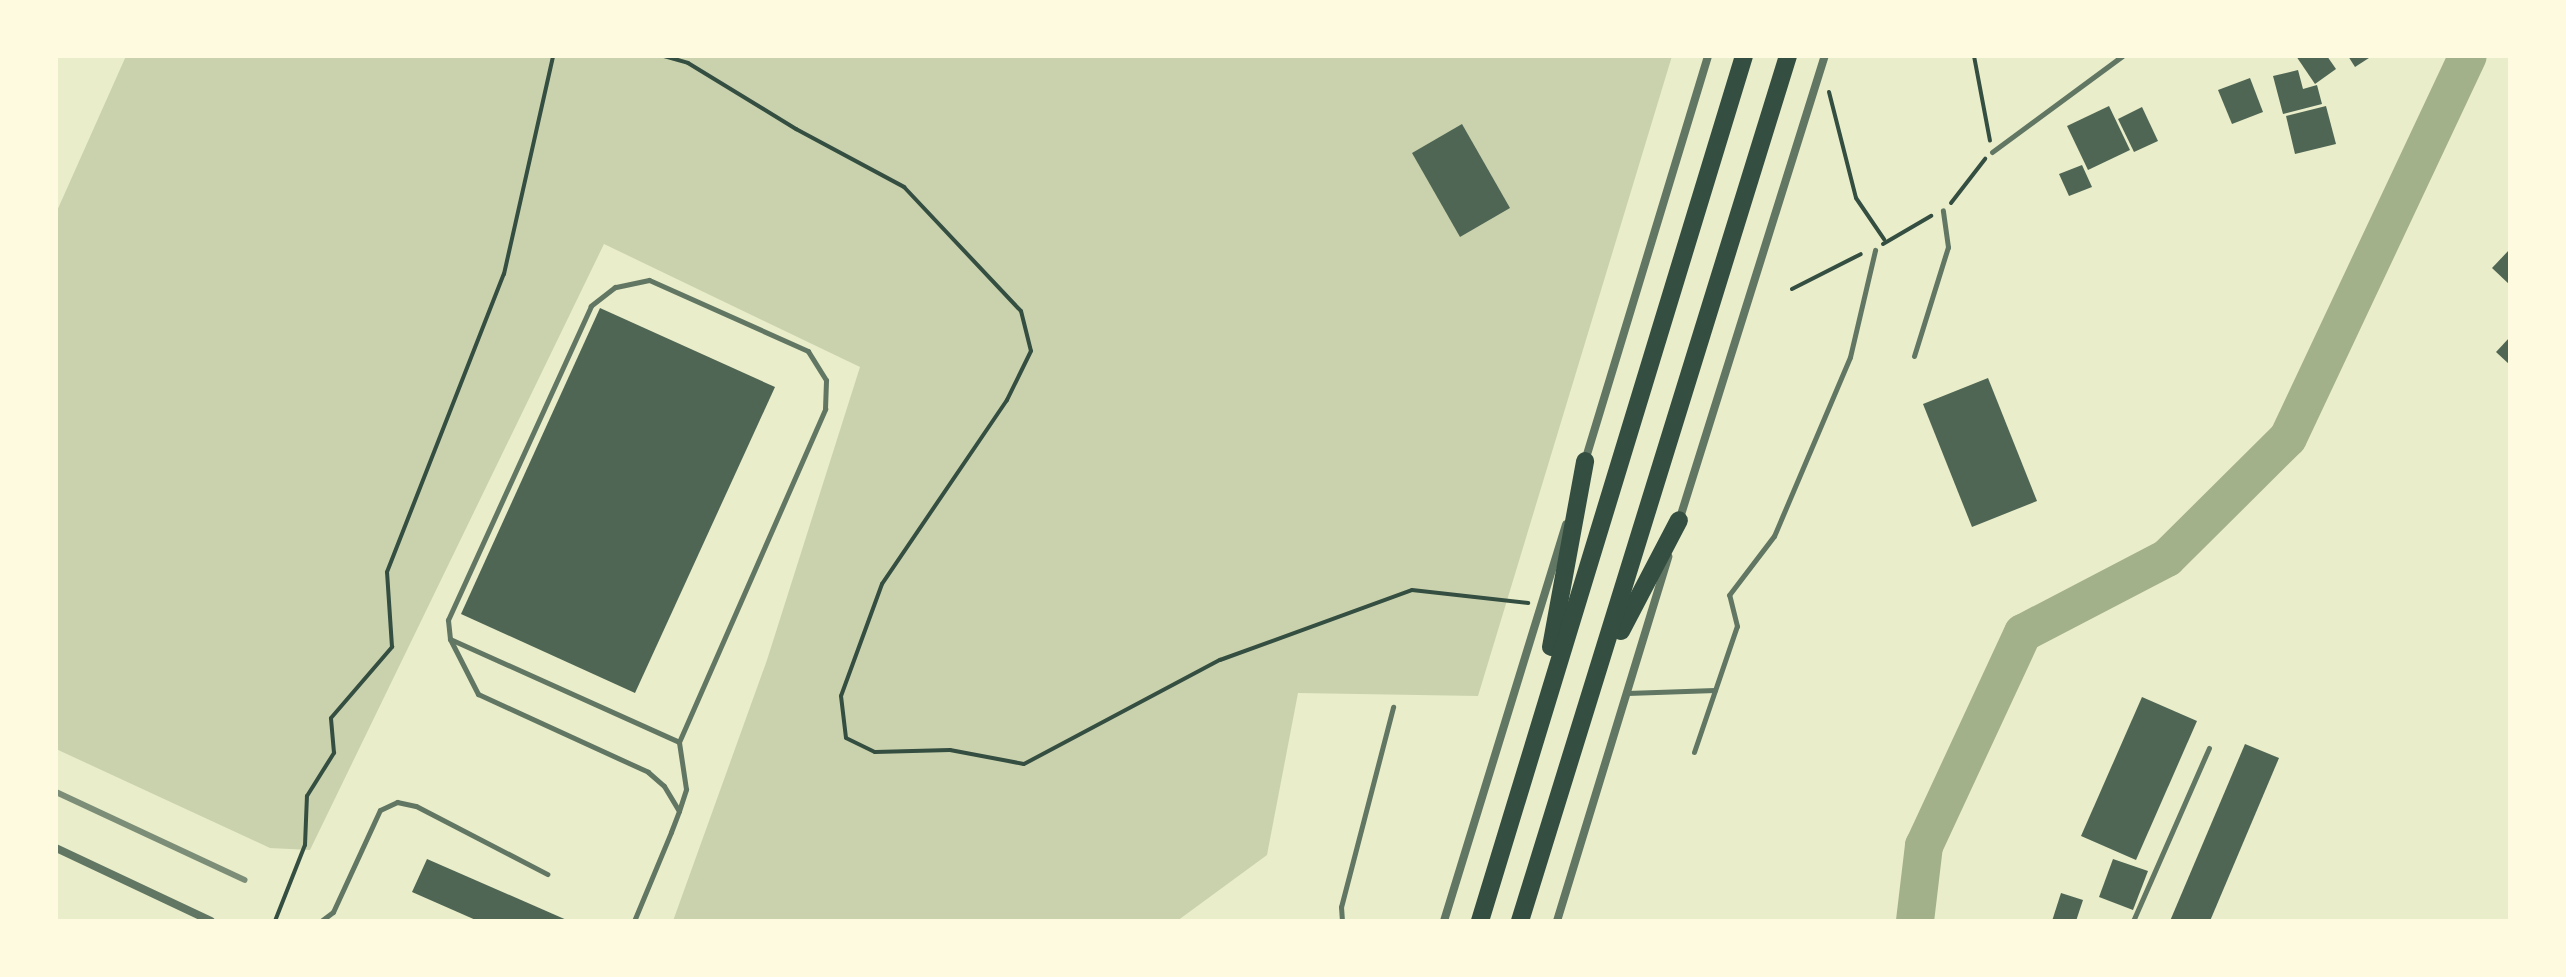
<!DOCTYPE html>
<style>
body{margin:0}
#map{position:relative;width:2566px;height:977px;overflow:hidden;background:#e9edc9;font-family:"Libre Baskerville",serif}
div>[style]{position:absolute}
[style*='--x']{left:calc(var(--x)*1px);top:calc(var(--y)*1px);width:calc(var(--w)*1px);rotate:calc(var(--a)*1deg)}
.green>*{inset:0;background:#cad2ad}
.river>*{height:38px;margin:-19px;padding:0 19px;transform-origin:19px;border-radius:19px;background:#a3b18a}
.building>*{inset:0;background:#4f6655}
.path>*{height:4px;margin:-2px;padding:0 2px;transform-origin:2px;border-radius:2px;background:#344e41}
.service>*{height:5px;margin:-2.5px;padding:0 2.5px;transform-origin:2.5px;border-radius:2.5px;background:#617663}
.minor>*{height:8px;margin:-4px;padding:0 4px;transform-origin:4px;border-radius:4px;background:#617663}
.trunk>*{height:18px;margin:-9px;padding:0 9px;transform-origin:9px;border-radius:9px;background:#344e41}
.rail>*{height:6px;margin:-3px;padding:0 3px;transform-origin:3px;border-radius:3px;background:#7c8e77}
span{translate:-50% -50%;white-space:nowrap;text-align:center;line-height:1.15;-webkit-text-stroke:8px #fefae0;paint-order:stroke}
.frame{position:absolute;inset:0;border:58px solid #fefae0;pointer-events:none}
</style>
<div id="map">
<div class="green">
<i style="clip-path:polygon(126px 56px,1672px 56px,1478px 696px,1298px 693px,1267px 855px,1177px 921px,673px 921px,767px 660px,860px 367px,604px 244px,310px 850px,270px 848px,56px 749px,56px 213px)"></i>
</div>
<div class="river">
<i style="--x:1915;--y:921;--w:76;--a:-83.2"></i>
<i style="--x:1924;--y:846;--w:235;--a:-65.1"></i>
<i style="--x:2023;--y:633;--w:162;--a:-27.5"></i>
<i style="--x:2167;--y:558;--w:170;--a:-44.8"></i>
<i style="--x:2288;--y:438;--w:422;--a:-64.8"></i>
</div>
<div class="building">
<i style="clip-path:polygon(2296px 56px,2327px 56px,2336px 69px,2315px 84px)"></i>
<i style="clip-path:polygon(2348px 56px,2372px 56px,2355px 67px)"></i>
<i style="clip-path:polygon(2298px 70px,2303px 89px,2317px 85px,2322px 104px,2283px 114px,2273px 76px)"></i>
<i style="clip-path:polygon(2250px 78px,2263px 112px,2232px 124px,2218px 90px)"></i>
<i style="clip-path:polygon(2109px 106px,2130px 150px,2088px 170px,2067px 126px)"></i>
<i style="clip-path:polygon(2326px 106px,2336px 144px,2295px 154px,2286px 116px)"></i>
<i style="clip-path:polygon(2142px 107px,2158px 141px,2134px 152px,2118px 119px)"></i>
<i style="clip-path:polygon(1462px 124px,1510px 208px,1460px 237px,1412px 153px)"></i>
<i style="clip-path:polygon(2082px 165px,2092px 187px,2069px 196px,2059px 174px)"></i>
<i style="clip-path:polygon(2510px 249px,2510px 285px,2492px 268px)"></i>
<i style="clip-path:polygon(600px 308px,775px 387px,635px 693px,461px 614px)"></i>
<i style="clip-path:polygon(2510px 337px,2510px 365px,2496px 352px)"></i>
<i style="clip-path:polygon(1988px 378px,2037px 501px,1972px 527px,1923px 404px)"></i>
<i style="clip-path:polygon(2142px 697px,2197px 721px,2136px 860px,2081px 836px)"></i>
<i style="clip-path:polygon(2245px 744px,2279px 758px,2210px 921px,2170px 921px)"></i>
<i style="clip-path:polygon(427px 859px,569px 921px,478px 921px,412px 892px)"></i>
<i style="clip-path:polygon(2113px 859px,2148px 871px,2133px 910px,2099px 897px)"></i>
<i style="clip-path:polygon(2061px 893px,2083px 900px,2076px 921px,2052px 921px)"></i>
</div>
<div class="path">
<i style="--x:664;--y:56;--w:25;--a:16"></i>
<i style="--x:688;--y:63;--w:127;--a:31.4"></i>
<i style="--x:796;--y:129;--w:123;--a:28.2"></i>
<i style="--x:904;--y:187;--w:170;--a:46.7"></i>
<i style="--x:1021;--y:311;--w:41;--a:76"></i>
<i style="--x:1031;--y:351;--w:55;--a:116.1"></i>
<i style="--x:1007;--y:400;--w:222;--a:124.2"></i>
<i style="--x:882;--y:584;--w:119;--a:110.1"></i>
<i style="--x:841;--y:696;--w:42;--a:83.2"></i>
<i style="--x:846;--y:738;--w:32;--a:26"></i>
<i style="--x:875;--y:752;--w:75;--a:-1.5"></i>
<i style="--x:950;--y:750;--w:75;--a:10.7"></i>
<i style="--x:1024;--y:764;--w:222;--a:-28"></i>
<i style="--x:1220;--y:660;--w:204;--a:-20"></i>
<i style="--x:1412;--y:590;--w:117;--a:6.4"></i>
<i style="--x:1974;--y:56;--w:86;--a:79.3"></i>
<i style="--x:1829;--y:92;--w:109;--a:75.7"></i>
<i style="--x:1856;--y:198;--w:50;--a:55.7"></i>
<i style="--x:1951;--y:203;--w:56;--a:-52.3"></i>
<i style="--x:1883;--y:244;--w:56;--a:-30.3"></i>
<i style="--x:1792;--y:289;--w:77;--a:-26.9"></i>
<i style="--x:275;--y:921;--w:82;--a:-68.5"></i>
<i style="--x:305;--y:845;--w:49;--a:-87.7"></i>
<i style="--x:307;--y:796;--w:51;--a:-57.9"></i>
<i style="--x:334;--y:753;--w:35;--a:-95"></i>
<i style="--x:331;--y:718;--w:94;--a:-49.3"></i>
<i style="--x:392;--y:647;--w:75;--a:-93.8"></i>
<i style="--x:387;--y:572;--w:320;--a:-68.6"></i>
<i style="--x:504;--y:274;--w:223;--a:-77.3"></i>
</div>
<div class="service">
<i style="--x:1992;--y:152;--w:162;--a:-36.4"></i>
<i style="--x:1914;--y:356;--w:114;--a:-72.7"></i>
<i style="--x:1948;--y:247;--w:37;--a:-98"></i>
<i style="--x:450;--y:639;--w:251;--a:24.2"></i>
<i style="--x:1627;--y:693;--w:88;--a:-2"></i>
<i style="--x:1694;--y:752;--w:133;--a:-71.2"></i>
<i style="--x:1737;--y:626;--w:32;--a:-104"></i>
<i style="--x:1729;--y:595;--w:74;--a:-52.7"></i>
<i style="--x:1774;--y:536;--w:194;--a:-67"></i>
<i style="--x:1850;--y:357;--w:110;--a:-76.8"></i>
<i style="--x:321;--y:921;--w:15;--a:-37"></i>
<i style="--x:333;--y:912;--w:112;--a:-65.3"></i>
<i style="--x:380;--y:810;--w:19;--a:-25"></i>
<i style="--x:397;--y:802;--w:19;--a:12"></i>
<i style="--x:416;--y:806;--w:148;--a:27.4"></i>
<i style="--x:634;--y:921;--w:96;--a:-67.4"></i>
<i style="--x:671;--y:832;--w:22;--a:-69"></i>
<i style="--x:679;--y:811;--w:23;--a:-72"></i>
<i style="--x:686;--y:789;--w:48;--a:-98.5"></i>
<i style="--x:679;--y:742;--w:364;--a:-66.3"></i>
<i style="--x:825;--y:409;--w:29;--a:-88"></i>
<i style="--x:826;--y:380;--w:34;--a:-122"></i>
<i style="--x:808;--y:351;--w:174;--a:-155.9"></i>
<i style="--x:649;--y:280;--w:35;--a:168"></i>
<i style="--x:615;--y:287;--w:31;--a:142"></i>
<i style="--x:591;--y:306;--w:345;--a:114.5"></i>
<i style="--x:448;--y:620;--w:19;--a:84"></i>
<i style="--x:450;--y:639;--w:62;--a:63"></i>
<i style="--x:478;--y:694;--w:187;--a:24.6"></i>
<i style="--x:648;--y:772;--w:21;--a:41"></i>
<i style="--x:664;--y:786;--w:29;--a:59"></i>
<i style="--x:1342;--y:921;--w:14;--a:-94"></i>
<i style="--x:1341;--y:907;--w:207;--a:-75.4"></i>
<i style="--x:2133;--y:921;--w:189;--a:-66.3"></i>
</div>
<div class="minor">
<i style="--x:1585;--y:461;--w:423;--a:-73.1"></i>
<i style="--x:1679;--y:521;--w:487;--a:-72.6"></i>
<i style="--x:56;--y:848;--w:171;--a:25.2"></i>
<i style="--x:1444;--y:921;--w:415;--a:-72.9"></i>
<i style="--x:1557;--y:921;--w:381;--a:-73"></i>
</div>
<div class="trunk">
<i style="--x:1621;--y:631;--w:125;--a:-62.4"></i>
<i style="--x:1551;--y:647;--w:189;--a:-79.6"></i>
<i style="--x:1480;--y:921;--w:904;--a:-73.03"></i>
<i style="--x:1520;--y:921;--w:906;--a:-72.79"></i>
</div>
<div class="rail">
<i style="--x:56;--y:792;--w:208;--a:25"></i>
</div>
<div class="frame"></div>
</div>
